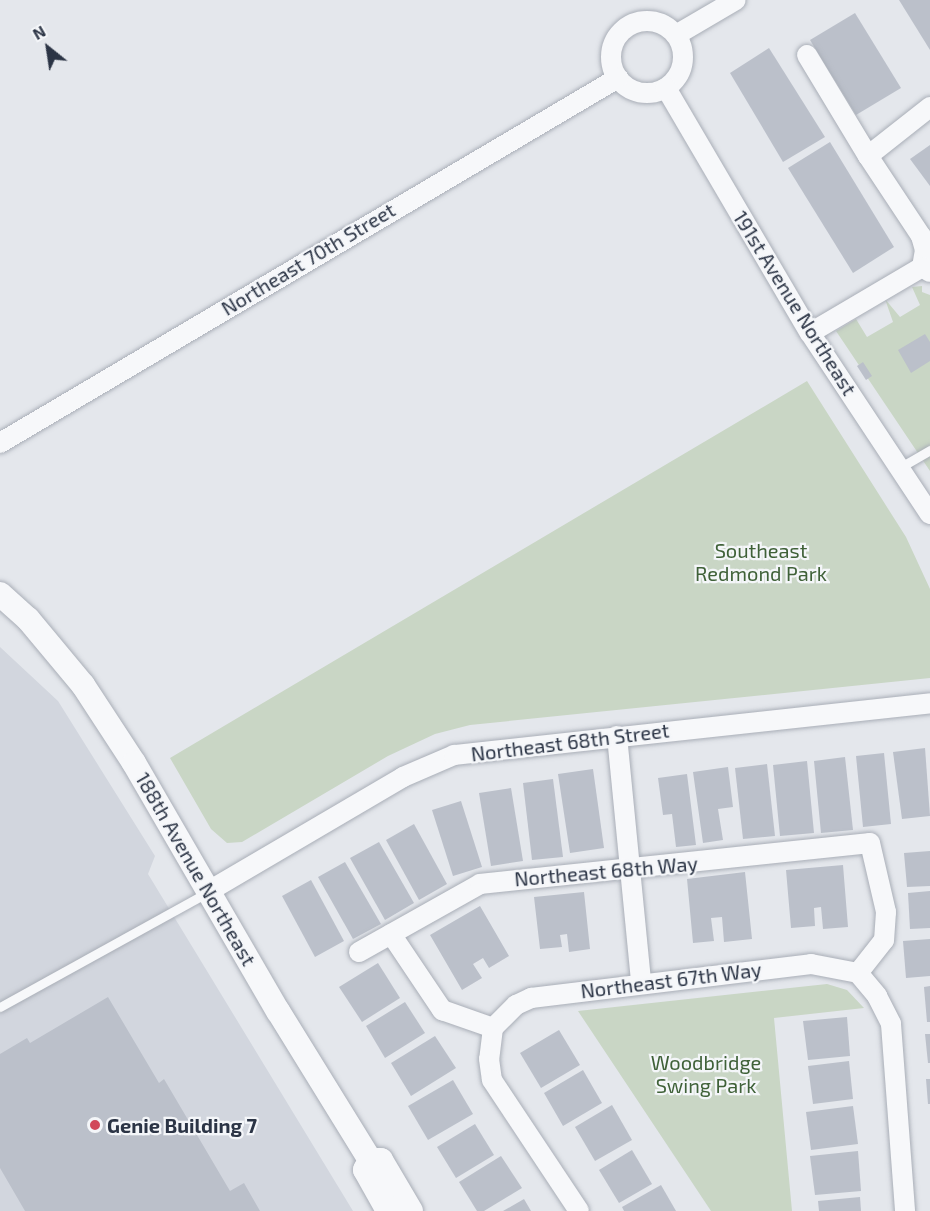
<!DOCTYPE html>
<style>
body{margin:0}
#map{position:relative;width:930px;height:1211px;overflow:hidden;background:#e4e7ec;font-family:"Exo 2",sans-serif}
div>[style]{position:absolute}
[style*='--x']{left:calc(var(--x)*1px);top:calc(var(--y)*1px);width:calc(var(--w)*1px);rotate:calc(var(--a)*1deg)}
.built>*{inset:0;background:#d2d6de}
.green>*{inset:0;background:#c9d6c5}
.building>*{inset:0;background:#bbc0ca}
.roads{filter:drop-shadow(0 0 2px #a9aeb7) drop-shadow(0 0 2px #a9aeb7)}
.service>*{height:9px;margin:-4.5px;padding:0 4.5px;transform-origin:4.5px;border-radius:4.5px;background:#f7f8fa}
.minor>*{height:20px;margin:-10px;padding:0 10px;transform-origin:10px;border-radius:10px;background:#f7f8fa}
.minor>.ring{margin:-10px;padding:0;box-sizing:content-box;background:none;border:20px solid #f7f8fa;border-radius:50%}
.tertiary>*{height:24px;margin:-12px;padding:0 12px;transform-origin:12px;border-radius:12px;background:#f7f8fa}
.dots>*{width:16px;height:16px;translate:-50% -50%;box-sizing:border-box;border:3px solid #f4f6f9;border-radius:50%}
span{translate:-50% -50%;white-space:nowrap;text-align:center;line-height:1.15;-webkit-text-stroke:4.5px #f4f6f9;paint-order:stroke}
.street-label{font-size:20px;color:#2b3445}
.park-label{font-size:20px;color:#3f6138}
.poi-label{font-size:20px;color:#2b3445;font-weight:700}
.left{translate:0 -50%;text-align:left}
.north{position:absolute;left:18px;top:18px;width:60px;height:60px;-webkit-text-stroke:4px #f4f6f9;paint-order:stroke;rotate:330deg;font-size:16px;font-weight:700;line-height:24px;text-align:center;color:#2b3445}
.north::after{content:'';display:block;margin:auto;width:21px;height:27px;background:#2b3445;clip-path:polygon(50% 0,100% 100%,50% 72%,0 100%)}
</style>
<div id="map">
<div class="built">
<i style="clip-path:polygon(0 647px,58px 701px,155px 856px,148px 874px,353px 1211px,0 1211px)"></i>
</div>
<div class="green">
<i style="clip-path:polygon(922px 286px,922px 292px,930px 295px,930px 471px,836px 331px,856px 319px,867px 337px,893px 322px,885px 299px,900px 317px,920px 305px,912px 287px)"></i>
<i style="clip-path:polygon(807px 381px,906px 537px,930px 589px,930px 678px,470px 725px,435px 734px,388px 756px,242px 842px,227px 843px,211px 829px,170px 758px)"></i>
<i style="clip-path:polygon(827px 984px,847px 990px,864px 1008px,774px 1018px,792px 1211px,711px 1211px,578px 1011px)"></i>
</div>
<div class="building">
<i style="clip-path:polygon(899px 0,930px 0,930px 50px)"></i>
<i style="clip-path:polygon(855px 13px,901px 88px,856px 115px,810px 40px)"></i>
<i style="clip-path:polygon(769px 48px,825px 137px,783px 162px,730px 73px)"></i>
<i style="clip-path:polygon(830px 142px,894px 247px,853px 273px,788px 168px)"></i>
<i style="clip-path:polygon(930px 145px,930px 186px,910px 159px)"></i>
<i style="clip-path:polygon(925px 334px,930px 342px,930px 361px,911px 373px,898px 350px)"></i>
<i style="clip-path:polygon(863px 362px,872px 376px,866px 380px,857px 366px)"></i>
<i style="clip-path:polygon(925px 748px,930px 816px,902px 819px,893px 752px)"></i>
<i style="clip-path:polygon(884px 753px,891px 824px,863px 827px,856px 756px)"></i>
<i style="clip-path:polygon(845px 757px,853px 830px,821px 833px,814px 761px)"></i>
<i style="clip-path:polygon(807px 761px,814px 833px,780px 836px,773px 765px)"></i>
<i style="clip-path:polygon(767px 764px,775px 836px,743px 839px,735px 768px)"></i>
<i style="clip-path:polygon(728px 767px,733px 807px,718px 809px,723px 840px,703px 843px,693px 772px)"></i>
<i style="clip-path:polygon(593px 769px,604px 848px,570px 853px,558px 774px)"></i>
<i style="clip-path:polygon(687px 774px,696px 845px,676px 847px,672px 814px,663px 815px,658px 778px)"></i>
<i style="clip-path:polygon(553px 779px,563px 857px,532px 860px,523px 783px)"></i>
<i style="clip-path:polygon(511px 788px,523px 861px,491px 866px,479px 793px)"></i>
<i style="clip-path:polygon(461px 801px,482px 867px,453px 876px,432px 810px)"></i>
<i style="clip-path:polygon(414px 824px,447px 884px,419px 900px,386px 840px)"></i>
<i style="clip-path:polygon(379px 842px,414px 903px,385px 920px,350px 858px)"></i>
<i style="clip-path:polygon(930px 851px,930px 886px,907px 887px,904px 853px)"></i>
<i style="clip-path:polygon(345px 862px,381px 924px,353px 939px,318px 877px)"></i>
<i style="clip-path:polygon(843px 865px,848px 927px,823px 929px,821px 907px,814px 908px,815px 926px,791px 928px,786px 870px)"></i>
<i style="clip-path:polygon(745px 872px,752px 939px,724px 942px,722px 917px,711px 918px,714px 941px,693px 943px,687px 879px)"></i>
<i style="clip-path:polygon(311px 880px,344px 941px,315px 957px,282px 896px)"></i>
<i style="clip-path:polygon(930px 891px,930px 928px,910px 929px,908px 893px)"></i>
<i style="clip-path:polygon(584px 892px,590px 949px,569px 952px,567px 934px,560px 935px,562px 947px,540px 949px,534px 897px)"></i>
<i style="clip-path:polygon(480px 906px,509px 956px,489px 968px,483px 958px,473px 964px,482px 978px,462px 990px,430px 935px)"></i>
<i style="clip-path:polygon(930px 939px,930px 976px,906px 978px,903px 941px)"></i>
<i style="clip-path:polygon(378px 963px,400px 998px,362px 1022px,339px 987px)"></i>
<i style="clip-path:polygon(930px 986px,930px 1022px,927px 1022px,924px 987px)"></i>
<i style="clip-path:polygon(108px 997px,159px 1083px,164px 1079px,230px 1191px,244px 1183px,260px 1211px,25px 1211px,0 1168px,0 1054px,27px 1038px,30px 1043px)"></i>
<i style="clip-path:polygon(405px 1002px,425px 1033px,385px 1058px,366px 1026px)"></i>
<i style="clip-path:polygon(847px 1017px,850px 1056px,808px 1060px,803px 1021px)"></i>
<i style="clip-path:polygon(559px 1030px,580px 1065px,541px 1088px,520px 1053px)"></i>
<i style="clip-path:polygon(925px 1034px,930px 1034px,930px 1063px,928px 1063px)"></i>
<i style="clip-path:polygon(435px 1036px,456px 1068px,411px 1096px,391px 1063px)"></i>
<i style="clip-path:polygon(849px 1061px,853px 1099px,813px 1104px,808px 1066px)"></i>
<i style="clip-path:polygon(583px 1070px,602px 1103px,563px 1126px,544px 1093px)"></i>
<i style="clip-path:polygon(926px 1079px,930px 1079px,930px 1104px,928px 1104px)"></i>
<i style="clip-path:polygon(453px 1080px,473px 1114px,428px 1140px,408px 1106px)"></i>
<i style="clip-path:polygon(612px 1105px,632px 1140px,595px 1161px,575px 1127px)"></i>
<i style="clip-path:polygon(853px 1106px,858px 1144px,811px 1150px,806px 1112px)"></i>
<i style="clip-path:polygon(475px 1124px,494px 1155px,456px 1178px,437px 1147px)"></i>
<i style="clip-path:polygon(632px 1150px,652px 1184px,619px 1203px,599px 1170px)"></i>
<i style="clip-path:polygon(858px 1151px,861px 1191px,815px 1195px,810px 1156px)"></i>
<i style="clip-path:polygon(501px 1156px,522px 1188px,484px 1211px,477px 1211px,459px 1182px)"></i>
<i style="clip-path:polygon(661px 1185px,676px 1211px,624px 1211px,622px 1207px)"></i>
<i style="clip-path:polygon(860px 1197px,861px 1211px,819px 1211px,818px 1201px)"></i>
<i style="clip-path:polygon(524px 1199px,531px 1211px,503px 1211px)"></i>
</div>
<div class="roads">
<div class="service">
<i style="--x:899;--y:468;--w:36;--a:-30"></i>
<i style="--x:0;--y:1007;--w:238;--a:-28.9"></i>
</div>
<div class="minor">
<i class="ring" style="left:611px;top:21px;width:52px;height:52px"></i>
<i style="--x:676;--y:35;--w:69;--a:-30.3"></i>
<i style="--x:807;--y:55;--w:118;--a:58.9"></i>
<i style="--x:666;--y:88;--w:284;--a:59.6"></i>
<i style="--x:810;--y:333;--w:217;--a:56.5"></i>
<i style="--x:930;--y:107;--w:79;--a:141.7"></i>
<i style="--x:868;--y:156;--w:96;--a:56.5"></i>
<i style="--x:921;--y:236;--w:15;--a:74"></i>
<i style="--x:925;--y:250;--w:17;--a:100"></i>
<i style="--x:922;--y:267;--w:9;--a:32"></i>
<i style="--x:810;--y:333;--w:130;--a:-30.5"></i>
<i style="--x:0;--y:443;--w:718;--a:-30.57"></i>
<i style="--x:617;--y:736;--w:247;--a:84.4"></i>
<i style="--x:209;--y:891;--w:225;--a:-30.4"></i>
<i style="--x:403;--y:777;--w:56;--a:-23.3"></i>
<i style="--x:454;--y:755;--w:479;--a:-6.2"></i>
<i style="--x:391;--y:934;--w:92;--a:56.1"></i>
<i style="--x:442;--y:1010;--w:54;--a:19.4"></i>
<i style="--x:359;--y:952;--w:139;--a:-29.3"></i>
<i style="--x:480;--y:884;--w:392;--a:-6"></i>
<i style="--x:870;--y:843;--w:71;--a:76.9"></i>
<i style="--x:886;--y:912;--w:28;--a:94"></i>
<i style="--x:884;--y:940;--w:42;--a:128.2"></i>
<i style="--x:858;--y:973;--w:30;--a:50"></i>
<i style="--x:877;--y:996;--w:31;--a:63"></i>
<i style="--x:891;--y:1024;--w:188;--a:85.7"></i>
<i style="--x:493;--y:1028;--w:33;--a:-45"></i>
<i style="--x:516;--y:1005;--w:17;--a:-25"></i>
<i style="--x:531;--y:998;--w:282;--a:-6.9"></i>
<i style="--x:811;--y:964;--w:48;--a:10.8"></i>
<i style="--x:493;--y:1028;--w:31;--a:97"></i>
<i style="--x:489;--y:1059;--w:21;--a:82"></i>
<i style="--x:492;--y:1080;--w:157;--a:56.4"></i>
</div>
<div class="tertiary">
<i style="--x:0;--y:594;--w:38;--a:42"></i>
<i style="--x:28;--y:619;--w:86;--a:50.2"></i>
<i style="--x:83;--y:685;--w:93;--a:56.8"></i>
<i style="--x:134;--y:763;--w:287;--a:59.9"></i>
<i style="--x:278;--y:1011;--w:175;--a:58.3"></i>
<i style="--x:370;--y:1160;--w:11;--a:0"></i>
<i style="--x:381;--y:1160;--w:59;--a:59.5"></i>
<i style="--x:370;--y:1160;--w:11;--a:117"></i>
<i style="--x:365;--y:1170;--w:47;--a:60.7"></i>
</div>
</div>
<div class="dots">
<i style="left:95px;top:1125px;background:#d1495b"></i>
</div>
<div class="street-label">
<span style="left:308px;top:259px;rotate:-31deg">Northeast 70th Street</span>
<span style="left:795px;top:303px;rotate:58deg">191st Avenue Northeast</span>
<span style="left:570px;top:742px;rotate:-7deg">Northeast 68th Street</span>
<span style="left:196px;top:869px;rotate:60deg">188th Avenue Northeast</span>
<span style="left:606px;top:871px;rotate:-5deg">Northeast 68th Way</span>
<span style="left:671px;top:980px;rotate:-7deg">Northeast 67th Way</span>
</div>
<div class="park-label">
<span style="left:761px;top:562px">Southeast<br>Redmond Park</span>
<span style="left:706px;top:1074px">Woodbridge<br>Swing Park</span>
</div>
<div class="poi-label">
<span class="left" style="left:107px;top:1125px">Genie Building 7</span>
</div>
<div class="north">N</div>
</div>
